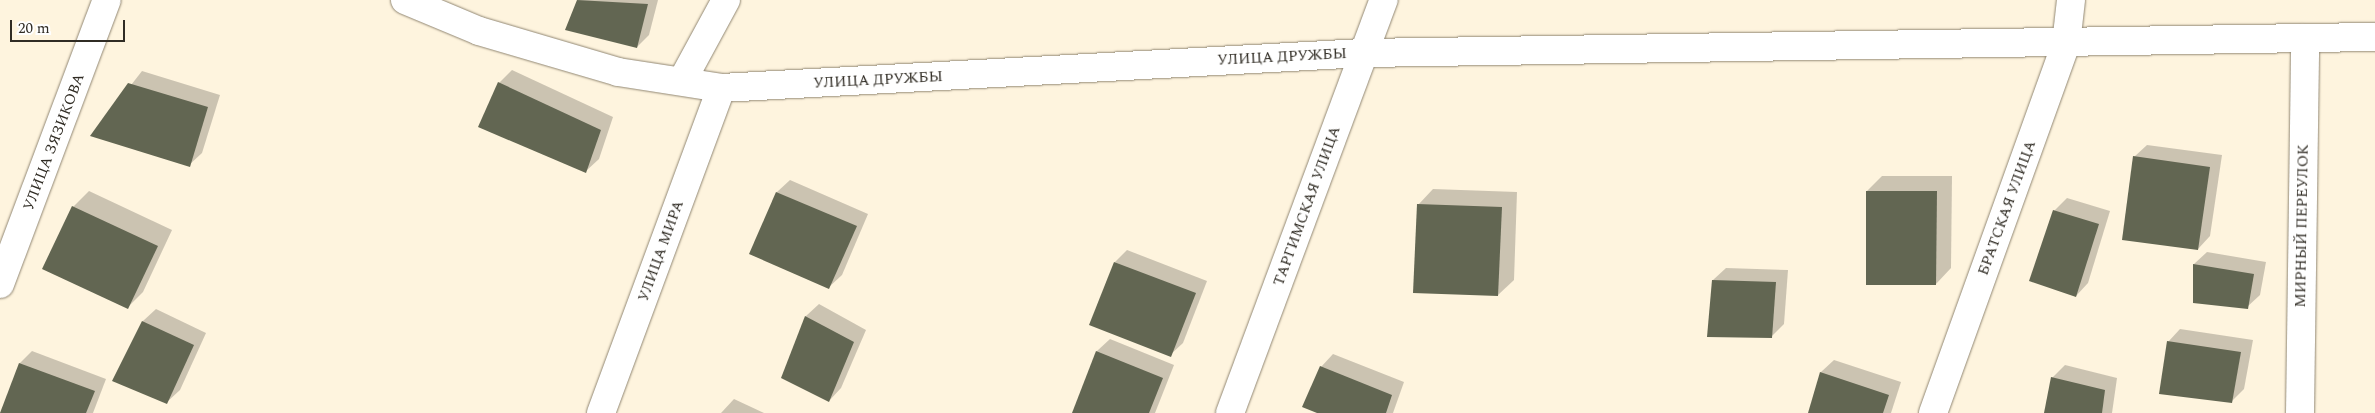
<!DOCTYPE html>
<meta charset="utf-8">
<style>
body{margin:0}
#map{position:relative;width:2375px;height:413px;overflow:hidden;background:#fef4de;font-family:Spectral,serif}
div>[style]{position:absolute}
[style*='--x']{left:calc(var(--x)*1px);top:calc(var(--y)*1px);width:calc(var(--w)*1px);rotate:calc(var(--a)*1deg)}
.shadow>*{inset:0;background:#0003}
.building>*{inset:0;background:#626652}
.roads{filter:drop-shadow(0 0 1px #918773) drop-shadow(0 0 1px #918773)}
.minor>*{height:28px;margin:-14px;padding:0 14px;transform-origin:14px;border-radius:14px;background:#fff}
span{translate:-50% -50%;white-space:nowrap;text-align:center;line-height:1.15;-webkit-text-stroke:5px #fff;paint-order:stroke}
.street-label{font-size:15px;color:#302c24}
.scale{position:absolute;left:10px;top:20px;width:115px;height:22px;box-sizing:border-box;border:2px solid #302c24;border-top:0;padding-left:6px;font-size:15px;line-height:18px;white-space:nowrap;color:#302c24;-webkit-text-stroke:4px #fff;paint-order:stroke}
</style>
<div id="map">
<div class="shadow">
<i style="clip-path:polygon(579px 0,658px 0,649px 35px,637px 47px,567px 29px)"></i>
<i style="clip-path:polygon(512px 70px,613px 117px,599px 159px,586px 171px,499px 83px)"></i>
<i style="clip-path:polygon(142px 71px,220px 95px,202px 153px,189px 165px,92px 135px)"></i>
<i style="clip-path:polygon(2147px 145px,2222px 155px,2210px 236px,2198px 249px,2134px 157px)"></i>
<i style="clip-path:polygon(1882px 176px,1952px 176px,1951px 268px,1936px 284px,1867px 191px)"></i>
<i style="clip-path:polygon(790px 180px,868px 214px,842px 275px,829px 287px,750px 254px,777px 192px)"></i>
<i style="clip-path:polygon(1433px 189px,1517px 192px,1514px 280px,1498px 295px,1418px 205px)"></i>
<i style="clip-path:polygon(89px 191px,172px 230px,143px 292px,128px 307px,73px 207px)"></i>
<i style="clip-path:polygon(2067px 198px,2110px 211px,2088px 283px,2076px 296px,2054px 211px)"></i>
<i style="clip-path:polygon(1127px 250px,1207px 281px,1183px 343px,1170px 355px,1115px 262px)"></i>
<i style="clip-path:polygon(2207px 252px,2266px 262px,2260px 295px,2247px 307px,2194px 302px,2194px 264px)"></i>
<i style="clip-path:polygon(1726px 268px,1788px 270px,1784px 324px,1771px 337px,1713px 280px)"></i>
<i style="clip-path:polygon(819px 304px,866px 330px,841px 388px,829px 401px,782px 377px,806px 316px)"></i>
<i style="clip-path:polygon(156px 309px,206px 333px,180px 390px,167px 402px,113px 380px,143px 321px)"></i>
<i style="clip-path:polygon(2180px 329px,2253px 340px,2244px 389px,2231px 402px,2168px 342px)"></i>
<i style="clip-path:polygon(1110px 339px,1174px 365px,1155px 413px,1074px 413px,1097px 351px)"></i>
<i style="clip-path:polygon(32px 351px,106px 379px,93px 413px,1px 413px,20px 363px)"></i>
<i style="clip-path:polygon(1333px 354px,1404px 382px,1393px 413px,1320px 413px,1321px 367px)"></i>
<i style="clip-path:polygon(1834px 360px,1901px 382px,1891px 413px,1809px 413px,1821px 372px)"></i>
<i style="clip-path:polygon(2065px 365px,2117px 378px,2112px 413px,2045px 413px,2052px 378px)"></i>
<i style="clip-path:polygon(734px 399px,764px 413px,721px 413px)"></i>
</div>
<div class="building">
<i style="clip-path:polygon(577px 0,648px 4px,637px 48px,565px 30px)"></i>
<i style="clip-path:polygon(498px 82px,601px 130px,586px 173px,478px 127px)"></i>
<i style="clip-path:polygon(128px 83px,208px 107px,190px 167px,90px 136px)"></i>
<i style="clip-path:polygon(2133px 156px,2210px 167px,2198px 250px,2122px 240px)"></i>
<i style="clip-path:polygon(1866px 191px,1937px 191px,1936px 285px,1866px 285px)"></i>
<i style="clip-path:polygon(776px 192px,857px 226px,829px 289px,749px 254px)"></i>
<i style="clip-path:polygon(1417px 204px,1502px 207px,1498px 296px,1413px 293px)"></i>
<i style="clip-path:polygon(72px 206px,158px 246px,128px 309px,42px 269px)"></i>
<i style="clip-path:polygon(2053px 210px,2099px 224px,2076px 297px,2029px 281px)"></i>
<i style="clip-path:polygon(1114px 262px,1196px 293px,1171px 357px,1089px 325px)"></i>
<i style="clip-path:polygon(2193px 264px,2254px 274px,2248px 309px,2193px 303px)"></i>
<i style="clip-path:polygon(1712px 280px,1776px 282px,1772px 338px,1707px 337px)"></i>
<i style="clip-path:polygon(805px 316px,854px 342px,829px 402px,781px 378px)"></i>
<i style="clip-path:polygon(142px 321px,194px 345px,167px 404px,112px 381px)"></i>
<i style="clip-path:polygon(2167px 341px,2241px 352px,2232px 403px,2159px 394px)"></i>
<i style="clip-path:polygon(1096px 351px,1163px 378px,1149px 413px,1072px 413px)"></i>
<i style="clip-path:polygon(19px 363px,95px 391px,86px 413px,0 413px)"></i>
<i style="clip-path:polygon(1320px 366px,1392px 395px,1386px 413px,1317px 413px,1302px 407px)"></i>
<i style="clip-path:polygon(1820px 372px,1889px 395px,1883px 413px,1808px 413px)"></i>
<i style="clip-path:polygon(2051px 377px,2105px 390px,2102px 413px,2044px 413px)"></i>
</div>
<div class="roads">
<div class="minor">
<i style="--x:405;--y:0;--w:80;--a:22.7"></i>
<i style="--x:479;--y:31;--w:145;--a:16.4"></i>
<i style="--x:618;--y:72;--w:104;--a:8.8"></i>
<i style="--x:721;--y:88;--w:644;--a:-3.12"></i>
<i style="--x:1364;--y:53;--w:1011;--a:-0.91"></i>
<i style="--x:682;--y:81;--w:92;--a:-61.5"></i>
<i style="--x:0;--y:284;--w:303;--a:-69.4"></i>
<i style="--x:601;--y:413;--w:346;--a:-69.7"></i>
<i style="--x:1230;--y:413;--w:441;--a:-69.6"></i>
<i style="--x:1933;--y:413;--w:392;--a:-70.2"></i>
<i style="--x:2066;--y:44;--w:44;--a:-83.5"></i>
<i style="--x:2300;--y:413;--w:375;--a:-89.2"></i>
</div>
</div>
<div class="street-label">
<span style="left:1282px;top:57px;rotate:-3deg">УЛИЦА ДРУЖБЫ</span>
<span style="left:878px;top:80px;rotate:-3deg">УЛИЦА ДРУЖБЫ</span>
<span style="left:54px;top:142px;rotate:-69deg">УЛИЦА ЗЯЗИКОВА</span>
<span style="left:1307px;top:206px;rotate:-70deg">ТАРГИМСКАЯ УЛИЦА</span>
<span style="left:2007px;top:208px;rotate:-70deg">БРАТСКАЯ УЛИЦА</span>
<span style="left:2302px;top:226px;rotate:-89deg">МИРНЫЙ ПЕРЕУЛОК</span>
<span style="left:661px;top:251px;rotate:-70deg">УЛИЦА МИРА</span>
</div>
<div class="scale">20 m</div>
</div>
